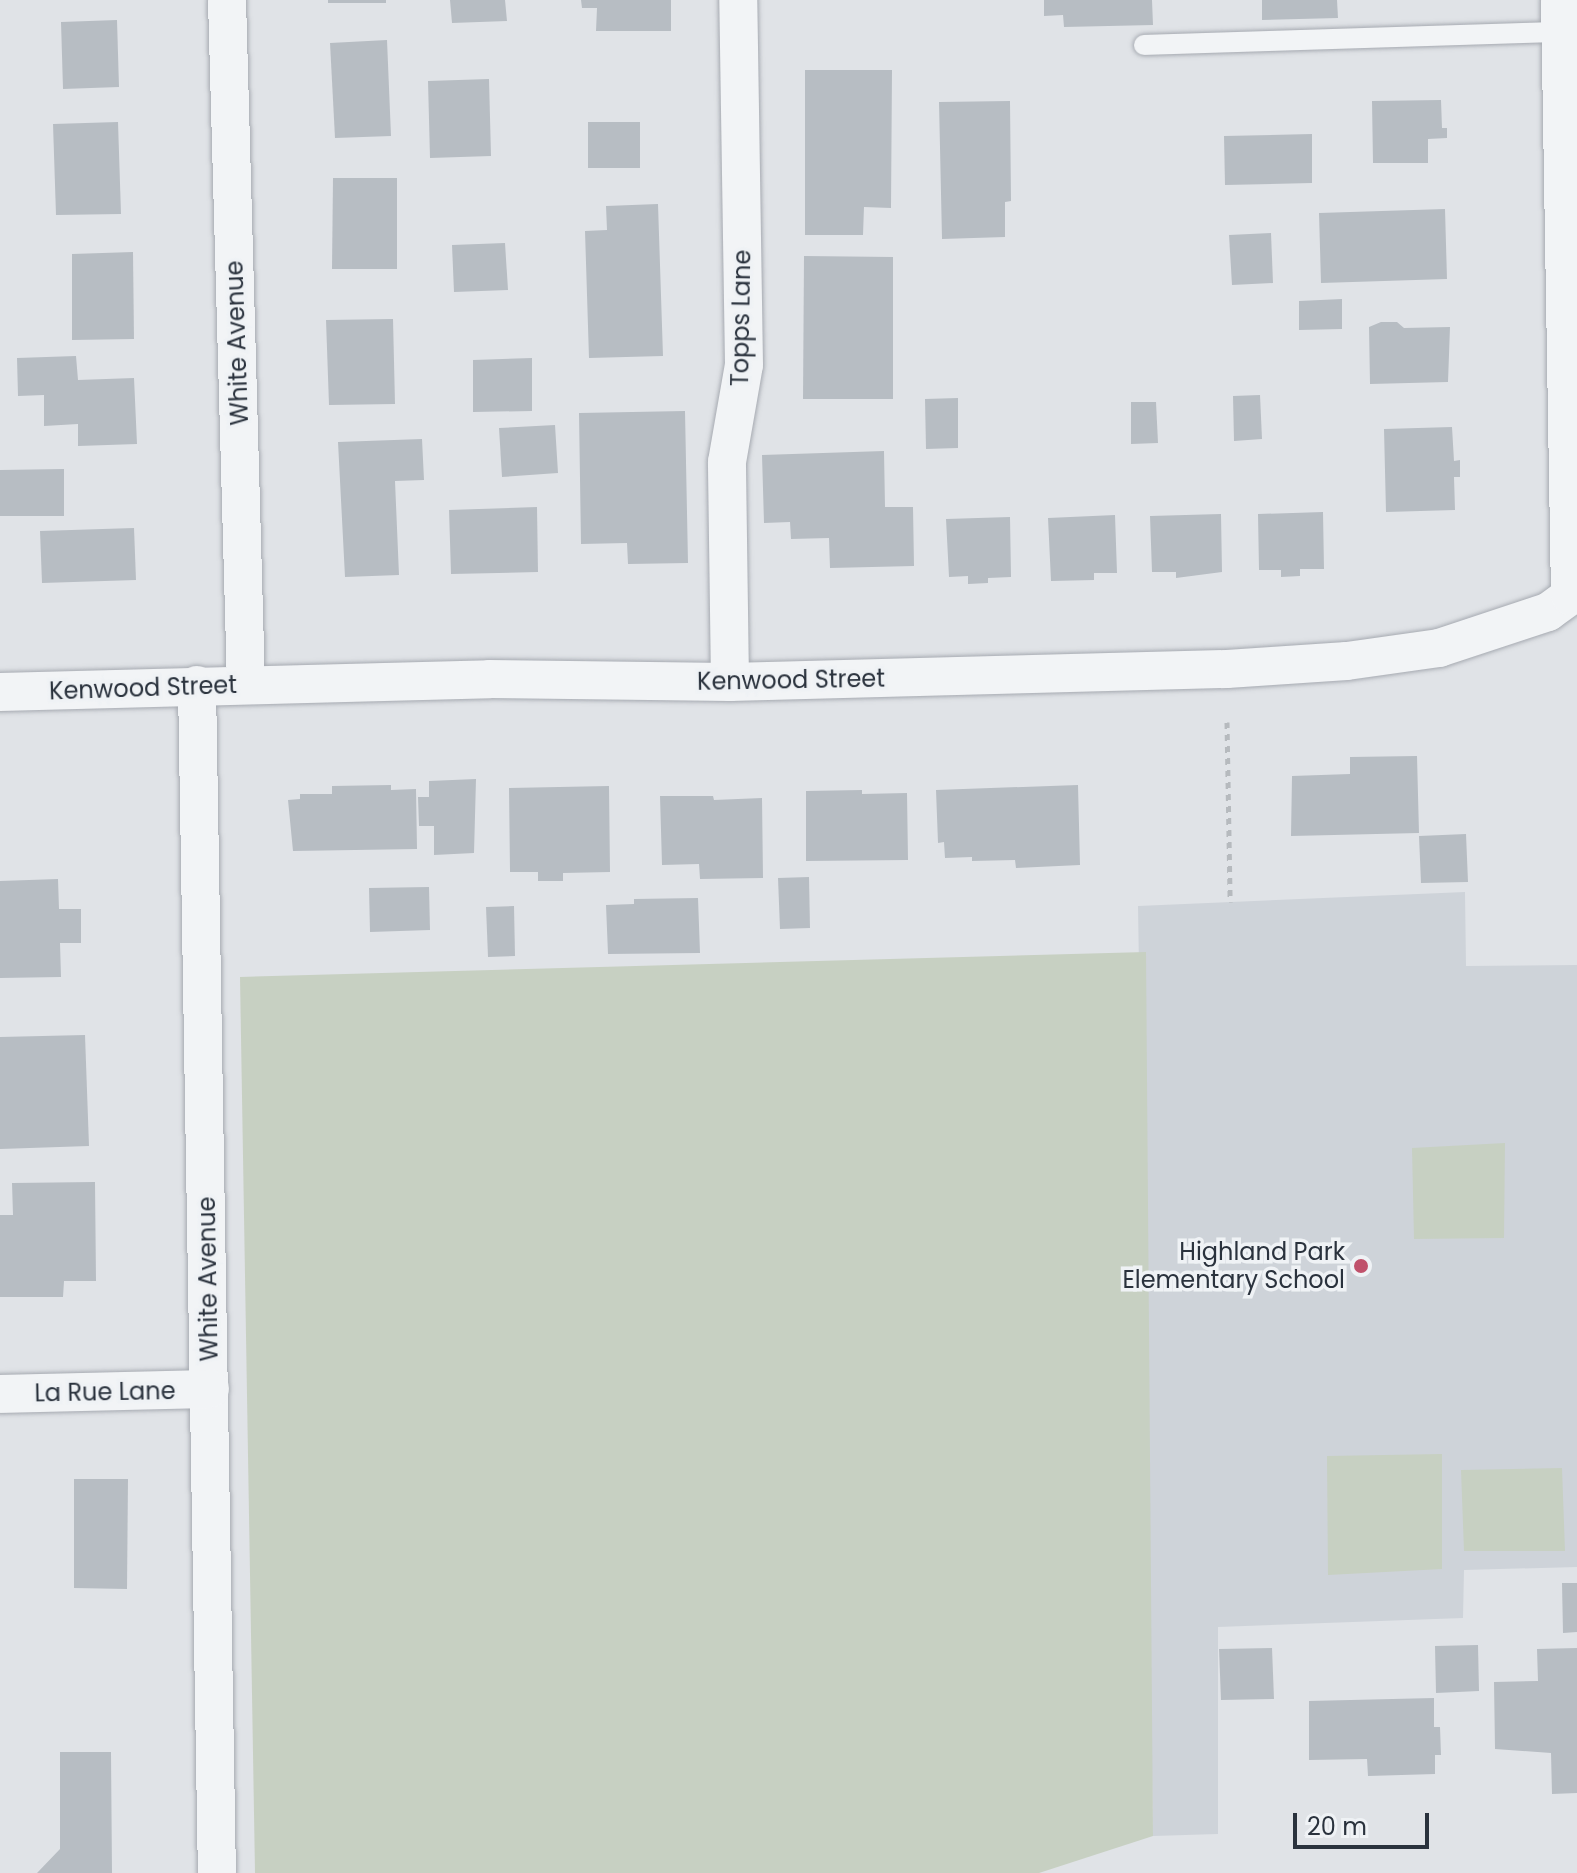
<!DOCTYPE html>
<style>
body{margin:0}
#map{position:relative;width:1577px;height:1873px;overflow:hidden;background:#e0e3e7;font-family:Poppins,sans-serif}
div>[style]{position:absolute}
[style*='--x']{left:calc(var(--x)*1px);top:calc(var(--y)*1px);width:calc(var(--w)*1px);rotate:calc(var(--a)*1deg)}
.built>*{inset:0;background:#ced3d9}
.green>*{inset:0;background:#c7d0c2}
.building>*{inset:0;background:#b7bdc3}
.path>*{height:5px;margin-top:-2.5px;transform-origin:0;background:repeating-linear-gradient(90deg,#b6babe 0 6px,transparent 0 12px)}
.roads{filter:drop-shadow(0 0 2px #a6aab1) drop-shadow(0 0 2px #a6aab1)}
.service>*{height:20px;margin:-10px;padding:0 10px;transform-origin:10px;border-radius:10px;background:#f2f4f6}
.minor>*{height:38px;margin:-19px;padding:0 19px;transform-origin:19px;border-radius:19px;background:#f2f4f6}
.dots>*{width:22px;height:22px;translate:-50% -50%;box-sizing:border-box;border:4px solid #eff2f5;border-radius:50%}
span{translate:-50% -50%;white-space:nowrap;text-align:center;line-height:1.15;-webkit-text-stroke:7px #eff2f5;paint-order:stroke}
.street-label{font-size:24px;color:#2a323d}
.poi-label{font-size:24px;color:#2a323d}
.right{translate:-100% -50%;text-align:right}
.scale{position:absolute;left:1293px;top:1813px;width:136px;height:36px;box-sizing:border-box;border:4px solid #2a323d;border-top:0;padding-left:10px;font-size:24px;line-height:28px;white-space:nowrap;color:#2a323d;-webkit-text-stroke:6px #eff2f5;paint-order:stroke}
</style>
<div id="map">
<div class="built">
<i style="clip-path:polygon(1465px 892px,1466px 966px,1577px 965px,1577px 1567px,1464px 1570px,1463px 1618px,1218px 1627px,1218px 1834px,1153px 1836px,1138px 906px)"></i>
</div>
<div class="green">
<i style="clip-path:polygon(1146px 952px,1153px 1836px,1039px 1873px,255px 1873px,240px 977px)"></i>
<i style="clip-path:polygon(1505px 1143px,1504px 1238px,1414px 1239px,1412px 1148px)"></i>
<i style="clip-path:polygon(1442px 1454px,1442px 1569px,1328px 1575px,1327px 1456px)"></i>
<i style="clip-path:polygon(1562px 1468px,1565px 1551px,1464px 1551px,1461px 1470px)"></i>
</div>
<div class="building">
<i style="clip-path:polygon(328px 0,386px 0,386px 3px,328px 3px)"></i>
<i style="clip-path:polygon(450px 0,505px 0,507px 21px,452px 23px)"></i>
<i style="clip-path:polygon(581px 0,671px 0,671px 31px,596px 31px,597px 8px,582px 8px)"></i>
<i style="clip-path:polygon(1044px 0,1152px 0,1153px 25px,1064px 27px,1063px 15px,1044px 16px)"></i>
<i style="clip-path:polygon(1262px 0,1337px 0,1338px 18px,1262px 20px)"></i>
<i style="clip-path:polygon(117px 20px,119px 87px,63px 89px,61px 22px)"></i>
<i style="clip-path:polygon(387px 40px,391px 136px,335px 138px,330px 43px)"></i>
<i style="clip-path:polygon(805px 70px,892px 70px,891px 208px,864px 207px,863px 235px,805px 235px)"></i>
<i style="clip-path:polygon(489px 79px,491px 156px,430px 158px,428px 81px)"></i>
<i style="clip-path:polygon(1441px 100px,1442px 128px,1447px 128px,1447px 138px,1428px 139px,1428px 163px,1373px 163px,1372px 101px)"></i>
<i style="clip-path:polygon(1010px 101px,1011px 201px,1005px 202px,1005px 237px,942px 239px,939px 102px)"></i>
<i style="clip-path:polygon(118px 122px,121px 214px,56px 215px,53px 124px)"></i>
<i style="clip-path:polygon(588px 122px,640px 122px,640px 168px,588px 168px)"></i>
<i style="clip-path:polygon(1312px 134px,1312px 183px,1225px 185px,1224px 136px)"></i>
<i style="clip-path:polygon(333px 178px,397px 178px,397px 269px,332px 269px)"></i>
<i style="clip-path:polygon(658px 204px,663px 356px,589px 358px,585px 231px,607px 230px,606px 206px)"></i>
<i style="clip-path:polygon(1445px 209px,1447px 279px,1321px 283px,1319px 213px)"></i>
<i style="clip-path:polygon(1271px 233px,1273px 283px,1232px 285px,1229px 235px)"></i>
<i style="clip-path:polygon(505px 243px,508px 290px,454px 292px,452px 245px)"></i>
<i style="clip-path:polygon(133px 252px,134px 339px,72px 340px,72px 254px)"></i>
<i style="clip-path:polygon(804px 256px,893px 257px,893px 399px,803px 399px)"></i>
<i style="clip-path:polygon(1342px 299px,1342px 329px,1299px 330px,1299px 301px)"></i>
<i style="clip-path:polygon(393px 319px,395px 404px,329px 405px,326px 320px)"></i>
<i style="clip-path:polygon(1381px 322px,1397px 322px,1404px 328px,1450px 327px,1448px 382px,1370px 384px,1369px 327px)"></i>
<i style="clip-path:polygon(76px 356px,78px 380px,134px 378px,137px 444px,78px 446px,78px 424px,44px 426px,44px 395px,18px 396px,17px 358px)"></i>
<i style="clip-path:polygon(532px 358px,532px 411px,473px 412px,473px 360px)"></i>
<i style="clip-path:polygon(1260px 395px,1262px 439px,1234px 441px,1233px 396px)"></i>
<i style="clip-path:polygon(958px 398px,958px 448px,926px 449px,925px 399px)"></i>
<i style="clip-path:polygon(1131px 402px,1156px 402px,1158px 443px,1131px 444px)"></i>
<i style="clip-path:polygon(685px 411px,688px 563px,628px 564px,627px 543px,581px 544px,579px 413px)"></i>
<i style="clip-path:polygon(555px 425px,558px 473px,502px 477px,499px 428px)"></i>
<i style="clip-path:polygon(1452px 427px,1454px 461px,1460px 460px,1460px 477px,1454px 477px,1455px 510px,1386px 512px,1384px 429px)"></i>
<i style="clip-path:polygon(422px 439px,424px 480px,395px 481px,399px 575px,345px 577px,338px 442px)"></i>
<i style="clip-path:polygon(884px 451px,885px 507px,913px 507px,914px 566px,830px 568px,829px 538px,791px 539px,790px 522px,764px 523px,762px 455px)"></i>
<i style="clip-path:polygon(64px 469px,64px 516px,0 516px,0 470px)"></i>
<i style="clip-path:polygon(537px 507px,538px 572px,451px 574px,449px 510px)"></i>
<i style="clip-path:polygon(1323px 512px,1324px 569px,1300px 569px,1300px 576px,1281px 577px,1281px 570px,1259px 570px,1258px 514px)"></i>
<i style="clip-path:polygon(1221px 514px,1222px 572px,1176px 578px,1176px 572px,1152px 572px,1150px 516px)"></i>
<i style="clip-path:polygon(1115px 515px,1117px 573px,1094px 573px,1094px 580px,1051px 581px,1048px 518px)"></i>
<i style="clip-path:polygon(1010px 517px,1011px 577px,988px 578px,988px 583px,968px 584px,968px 576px,949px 577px,946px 519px)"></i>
<i style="clip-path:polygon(134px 528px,136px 580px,42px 583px,40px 531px)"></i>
<i style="clip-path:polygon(1417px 756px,1419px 833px,1291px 836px,1292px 776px,1350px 774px,1350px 757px)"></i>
<i style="clip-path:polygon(476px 779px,474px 853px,434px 855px,434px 826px,419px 826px,418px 797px,429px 797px,429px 781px)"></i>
<i style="clip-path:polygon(391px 785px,391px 790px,416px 789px,417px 849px,293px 851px,288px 800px,300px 799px,300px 794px,332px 794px,332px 786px)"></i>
<i style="clip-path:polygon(1078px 785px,1080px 865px,1016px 868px,1015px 860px,972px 861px,972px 857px,945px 858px,944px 842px,938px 843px,936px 790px)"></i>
<i style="clip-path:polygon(609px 786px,610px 872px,563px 873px,563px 881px,538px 881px,538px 872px,510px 872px,509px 788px)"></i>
<i style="clip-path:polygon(862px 790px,862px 794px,907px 793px,908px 860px,806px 861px,806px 791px)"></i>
<i style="clip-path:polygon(660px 796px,713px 796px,714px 800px,762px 798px,763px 878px,700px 879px,699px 864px,662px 865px)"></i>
<i style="clip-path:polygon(1466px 834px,1468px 882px,1421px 883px,1419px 836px)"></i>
<i style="clip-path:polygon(809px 877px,810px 928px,780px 929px,778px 878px)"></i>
<i style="clip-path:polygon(58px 879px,59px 909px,81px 909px,81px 943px,60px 943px,61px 977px,0 978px,0 881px)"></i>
<i style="clip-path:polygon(429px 887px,430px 930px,370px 932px,369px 888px)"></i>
<i style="clip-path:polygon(698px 898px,700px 953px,608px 954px,606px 905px,634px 904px,634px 899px)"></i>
<i style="clip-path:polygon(514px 906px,515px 956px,488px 957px,486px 907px)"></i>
<i style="clip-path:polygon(85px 1035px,89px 1146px,0 1149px,0 1037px)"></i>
<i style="clip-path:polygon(95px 1182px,96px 1281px,64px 1281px,63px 1297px,0 1297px,0 1215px,13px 1215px,12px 1183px)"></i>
<i style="clip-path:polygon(74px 1479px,128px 1479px,127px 1589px,74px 1588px)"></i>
<i style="clip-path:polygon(1562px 1583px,1577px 1583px,1577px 1632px,1563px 1633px)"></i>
<i style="clip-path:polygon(1478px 1645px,1479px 1691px,1436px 1693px,1435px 1646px)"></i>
<i style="clip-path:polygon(1272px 1648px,1274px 1699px,1221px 1700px,1219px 1649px)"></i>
<i style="clip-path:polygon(1577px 1648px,1577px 1793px,1552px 1794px,1551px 1753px,1495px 1749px,1494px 1682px,1538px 1681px,1537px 1649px)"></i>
<i style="clip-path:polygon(1434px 1698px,1434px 1727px,1440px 1727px,1441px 1755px,1435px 1755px,1435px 1774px,1368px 1776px,1367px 1759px,1309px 1760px,1309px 1701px)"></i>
<i style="clip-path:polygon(60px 1752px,111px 1752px,112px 1873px,37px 1873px,60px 1849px)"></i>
</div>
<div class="path">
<i style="--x:1227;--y:722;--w:180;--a:89"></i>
</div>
<div class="roads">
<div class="service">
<i style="--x:1144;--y:45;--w:417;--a:-1.8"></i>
</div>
<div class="minor">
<i style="--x:227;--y:0;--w:685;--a:88.41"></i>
<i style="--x:730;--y:682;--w:220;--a:-90.8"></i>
<i style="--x:727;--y:462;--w:98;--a:-80.1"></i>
<i style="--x:744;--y:365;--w:365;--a:-90.9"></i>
<i style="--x:197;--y:685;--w:1188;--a:89.04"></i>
<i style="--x:0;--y:692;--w:490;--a:-1.5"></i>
<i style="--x:490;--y:679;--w:240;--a:0.7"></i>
<i style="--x:730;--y:682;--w:497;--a:-1.5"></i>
<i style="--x:1227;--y:669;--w:120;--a:-3.8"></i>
<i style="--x:1347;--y:661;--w:93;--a:-8"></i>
<i style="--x:1439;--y:648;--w:115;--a:-18.3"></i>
<i style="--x:1548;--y:612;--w:27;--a:-36"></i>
<i style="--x:1570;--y:596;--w:596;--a:-90.96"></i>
<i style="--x:0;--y:1394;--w:210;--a:-1.4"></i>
</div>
</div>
<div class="dots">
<i style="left:1361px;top:1266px;background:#c0516b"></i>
</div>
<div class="street-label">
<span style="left:741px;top:318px;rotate:-89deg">Topps Lane</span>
<span style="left:237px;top:343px;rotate:-92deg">White Avenue</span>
<span style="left:791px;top:680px;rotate:-1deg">Kenwood Street</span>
<span style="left:143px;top:688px;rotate:-2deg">Kenwood Street</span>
<span style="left:208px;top:1279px;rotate:-91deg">White Avenue</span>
<span style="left:105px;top:1392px;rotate:-1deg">La Rue Lane</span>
</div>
<div class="poi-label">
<span class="right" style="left:1345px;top:1266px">Highland Park<br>Elementary School</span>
</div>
<div class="scale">20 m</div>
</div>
